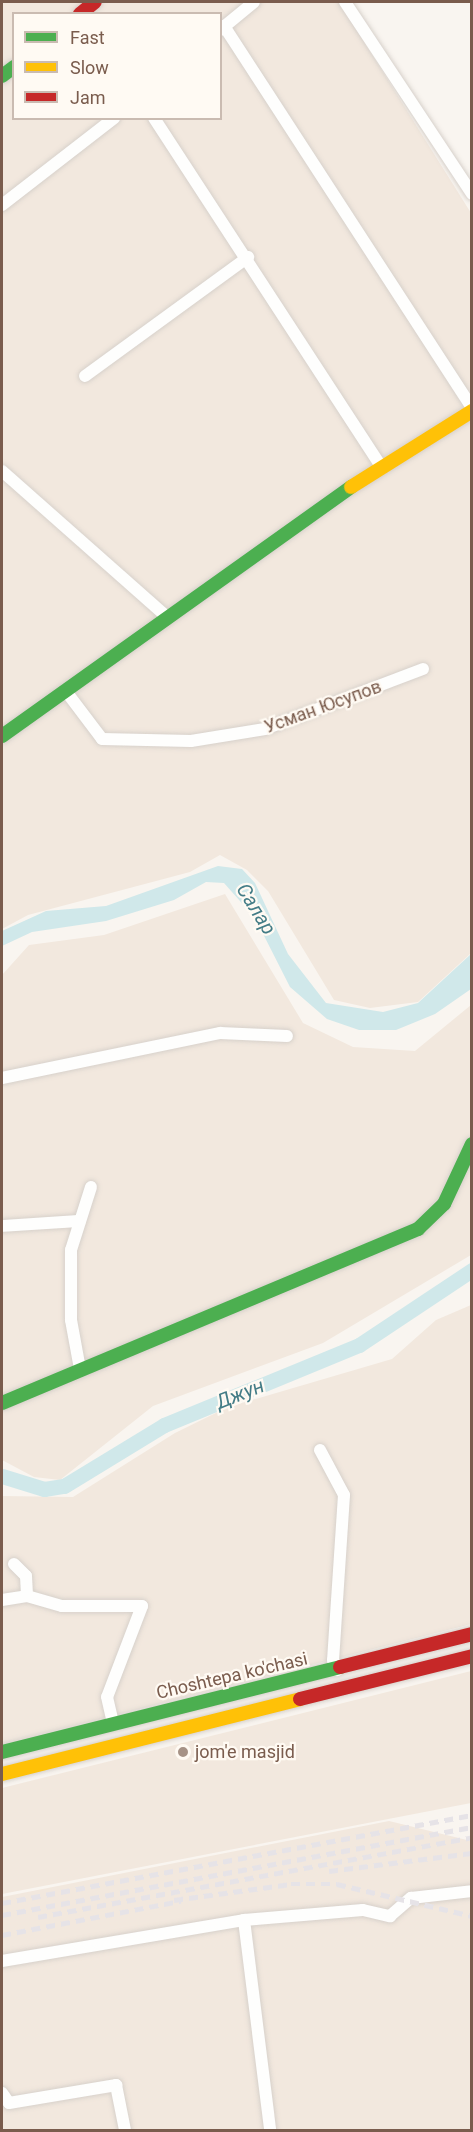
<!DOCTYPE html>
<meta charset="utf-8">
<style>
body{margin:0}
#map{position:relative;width:473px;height:2132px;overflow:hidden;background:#f9f5f0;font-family:Roboto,sans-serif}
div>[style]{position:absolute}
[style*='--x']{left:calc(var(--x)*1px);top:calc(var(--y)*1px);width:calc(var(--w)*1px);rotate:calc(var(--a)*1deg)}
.residential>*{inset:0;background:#f2e8de}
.water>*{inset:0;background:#d0e8ea}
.canal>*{height:15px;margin:-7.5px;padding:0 7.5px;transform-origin:7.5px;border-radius:7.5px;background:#d0e8ea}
.roads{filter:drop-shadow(0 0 2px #d7d1cb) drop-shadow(0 0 2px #d7d1cb)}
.street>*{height:12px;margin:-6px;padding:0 6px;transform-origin:6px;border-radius:6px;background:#fefefd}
.fast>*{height:14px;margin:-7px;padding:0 7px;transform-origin:7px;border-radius:7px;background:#4caf50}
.slow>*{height:14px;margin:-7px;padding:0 7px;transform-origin:7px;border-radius:7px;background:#ffc107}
.jam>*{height:14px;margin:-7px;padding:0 7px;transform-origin:7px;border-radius:7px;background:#c62828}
.rail>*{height:4.5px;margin-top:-2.25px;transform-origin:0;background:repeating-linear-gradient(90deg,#e6e3e7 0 9px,transparent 0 15px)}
.dots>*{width:16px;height:16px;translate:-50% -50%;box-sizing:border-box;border:3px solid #fffaf3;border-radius:50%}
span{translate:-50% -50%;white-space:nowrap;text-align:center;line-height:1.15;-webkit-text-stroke:4.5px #fffaf3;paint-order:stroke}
.street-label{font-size:18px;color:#7a5c4d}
.poi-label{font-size:18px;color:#7a5c4d}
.left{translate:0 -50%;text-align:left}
.water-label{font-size:20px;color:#437c86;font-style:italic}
.frame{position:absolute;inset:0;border:3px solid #7a5c4d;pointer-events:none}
.legend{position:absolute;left:12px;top:12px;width:210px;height:108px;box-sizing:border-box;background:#fffaf3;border:2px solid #cabbb1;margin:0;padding:8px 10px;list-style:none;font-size:18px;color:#7a5c4d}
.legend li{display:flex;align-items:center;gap:12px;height:30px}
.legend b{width:30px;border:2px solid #cabbb1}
</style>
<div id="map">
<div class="residential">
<i style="clip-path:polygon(evenodd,2px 2px,339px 2px,471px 213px,470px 954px,418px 1002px,370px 1008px,334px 1000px,268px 891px,247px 870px,220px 855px,190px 872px,28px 915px,2px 929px,2px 2px,14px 14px,220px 14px,220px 118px,14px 118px,14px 14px)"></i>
<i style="clip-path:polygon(225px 894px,303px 1023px,353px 1047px,415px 1051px,471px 1005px,471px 1255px,323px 1343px,153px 1406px,60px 1480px,34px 1477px,2px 1460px,2px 975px,29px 945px,104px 935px)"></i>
<i style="clip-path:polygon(471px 1305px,471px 1624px,2px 1744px,2px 1496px,73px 1497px,175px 1433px,228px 1407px,392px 1359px,436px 1320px)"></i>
<i style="clip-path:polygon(471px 1671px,471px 1803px,2px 1894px,2px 1788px)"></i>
<i style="clip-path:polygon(389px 1821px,471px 1841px,471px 2130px,2px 2130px,2px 1897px)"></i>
</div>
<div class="water">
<i style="clip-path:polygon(218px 866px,242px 869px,255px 883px,288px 954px,326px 1003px,383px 1012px,418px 1003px,471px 954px,471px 989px,435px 1014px,396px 1030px,359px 1030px,327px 1019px,290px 987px,255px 918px,224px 883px,206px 882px,174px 900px,106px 921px,32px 932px,2px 946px,2px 931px,46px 911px,106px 906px)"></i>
</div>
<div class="canal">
<i style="--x:2;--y:1476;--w:44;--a:17.2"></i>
<i style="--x:44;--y:1489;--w:20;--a:-9"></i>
<i style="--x:64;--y:1486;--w:117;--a:-31.4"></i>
<i style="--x:164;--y:1425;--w:211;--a:-22.3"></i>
<i style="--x:359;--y:1345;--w:136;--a:-33.6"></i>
</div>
<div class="roads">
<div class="street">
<i style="--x:345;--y:2;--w:230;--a:56.5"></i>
<i style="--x:224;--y:26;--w:455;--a:57"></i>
<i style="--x:220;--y:30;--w:44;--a:-39.5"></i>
<i style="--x:154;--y:118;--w:415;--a:56.9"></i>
<i style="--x:2;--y:205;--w:142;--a:-37.8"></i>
<i style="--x:85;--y:376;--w:202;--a:-36.1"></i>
<i style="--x:2;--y:471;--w:220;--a:41.5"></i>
<i style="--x:65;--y:690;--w:61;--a:52.9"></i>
<i style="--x:102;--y:739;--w:89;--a:1.3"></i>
<i style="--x:191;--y:741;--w:75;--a:-9.2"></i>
<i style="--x:265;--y:729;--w:169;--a:-20.8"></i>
<i style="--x:2;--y:1078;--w:223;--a:-11.7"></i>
<i style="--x:220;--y:1033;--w:67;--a:2.6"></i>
<i style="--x:2;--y:1226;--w:78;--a:-3.7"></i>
<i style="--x:80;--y:1369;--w:50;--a:-100.4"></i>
<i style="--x:71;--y:1320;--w:70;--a:-90"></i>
<i style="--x:71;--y:1250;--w:66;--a:-72.4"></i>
<i style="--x:320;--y:1450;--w:51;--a:61.9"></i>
<i style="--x:344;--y:1495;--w:165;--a:93.8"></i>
<i style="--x:333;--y:1660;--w:11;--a:68"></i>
<i style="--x:14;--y:1564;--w:17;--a:45"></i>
<i style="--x:26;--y:1576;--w:20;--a:87"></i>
<i style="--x:2;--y:1600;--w:25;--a:-9"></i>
<i style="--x:27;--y:1596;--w:36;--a:16"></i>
<i style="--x:62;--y:1606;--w:80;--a:0"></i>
<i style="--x:142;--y:1606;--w:97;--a:111"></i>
<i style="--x:107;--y:1697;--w:26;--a:77"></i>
<i style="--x:244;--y:1920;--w:212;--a:82.9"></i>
<i style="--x:2;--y:1961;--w:245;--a:-9.6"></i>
<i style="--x:244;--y:1920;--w:119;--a:-4.8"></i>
<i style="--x:363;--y:1910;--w:28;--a:13"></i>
<i style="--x:390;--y:1916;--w:28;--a:-41"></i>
<i style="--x:411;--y:1898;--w:61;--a:-6.5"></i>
<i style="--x:2;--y:2093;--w:12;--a:55"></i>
<i style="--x:9;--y:2103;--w:109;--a:-9.5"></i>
<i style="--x:116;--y:2085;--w:46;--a:78.7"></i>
</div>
<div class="fast">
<i style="--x:2;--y:76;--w:15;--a:-37"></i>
<i style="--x:2;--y:736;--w:429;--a:-35.5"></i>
<i style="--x:2;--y:1403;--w:451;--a:-22.7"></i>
<i style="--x:418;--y:1229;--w:36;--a:-44"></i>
<i style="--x:444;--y:1204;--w:66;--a:-65"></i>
<i style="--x:2;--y:1752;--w:349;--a:-14.1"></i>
</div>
<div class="slow">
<i style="--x:351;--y:487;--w:143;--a:-32.1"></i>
<i style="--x:2;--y:1774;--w:307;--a:-14.1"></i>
</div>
<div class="jam">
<i style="--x:80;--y:14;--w:19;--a:-39"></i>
<i style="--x:340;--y:1667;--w:136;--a:-14"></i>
<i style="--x:300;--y:1699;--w:177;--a:-14"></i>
</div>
</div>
<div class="rail">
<i style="--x:329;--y:1871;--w:144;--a:-7.2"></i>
<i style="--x:174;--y:1900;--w:118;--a:-7.8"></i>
<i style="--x:291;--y:1884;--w:46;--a:0"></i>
<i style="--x:337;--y:1884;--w:139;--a:13.3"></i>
<i style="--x:2;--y:1903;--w:478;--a:-10.6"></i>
<i style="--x:2;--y:1915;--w:478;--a:-10.6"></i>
<i style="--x:38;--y:1917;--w:441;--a:-10.4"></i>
<i style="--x:2;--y:1935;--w:182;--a:-10.8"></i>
</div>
<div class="dots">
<i style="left:183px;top:1752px;background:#a69286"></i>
</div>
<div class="street-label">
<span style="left:323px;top:707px;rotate:-20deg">Усман Юсупов</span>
<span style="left:232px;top:1676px;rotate:-13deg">Choshtepa ko'chasi</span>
</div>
<div class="poi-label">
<span class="left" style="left:195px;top:1752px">jom'e masjid</span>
</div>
<div class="water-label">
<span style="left:256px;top:909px;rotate:58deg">Салар</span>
<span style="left:240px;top:1394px;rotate:-22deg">Джун</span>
</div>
<div class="frame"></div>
<ul class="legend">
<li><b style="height:8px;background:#4caf50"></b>Fast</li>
<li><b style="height:8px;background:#ffc107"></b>Slow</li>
<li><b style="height:8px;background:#c62828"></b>Jam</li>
</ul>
</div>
